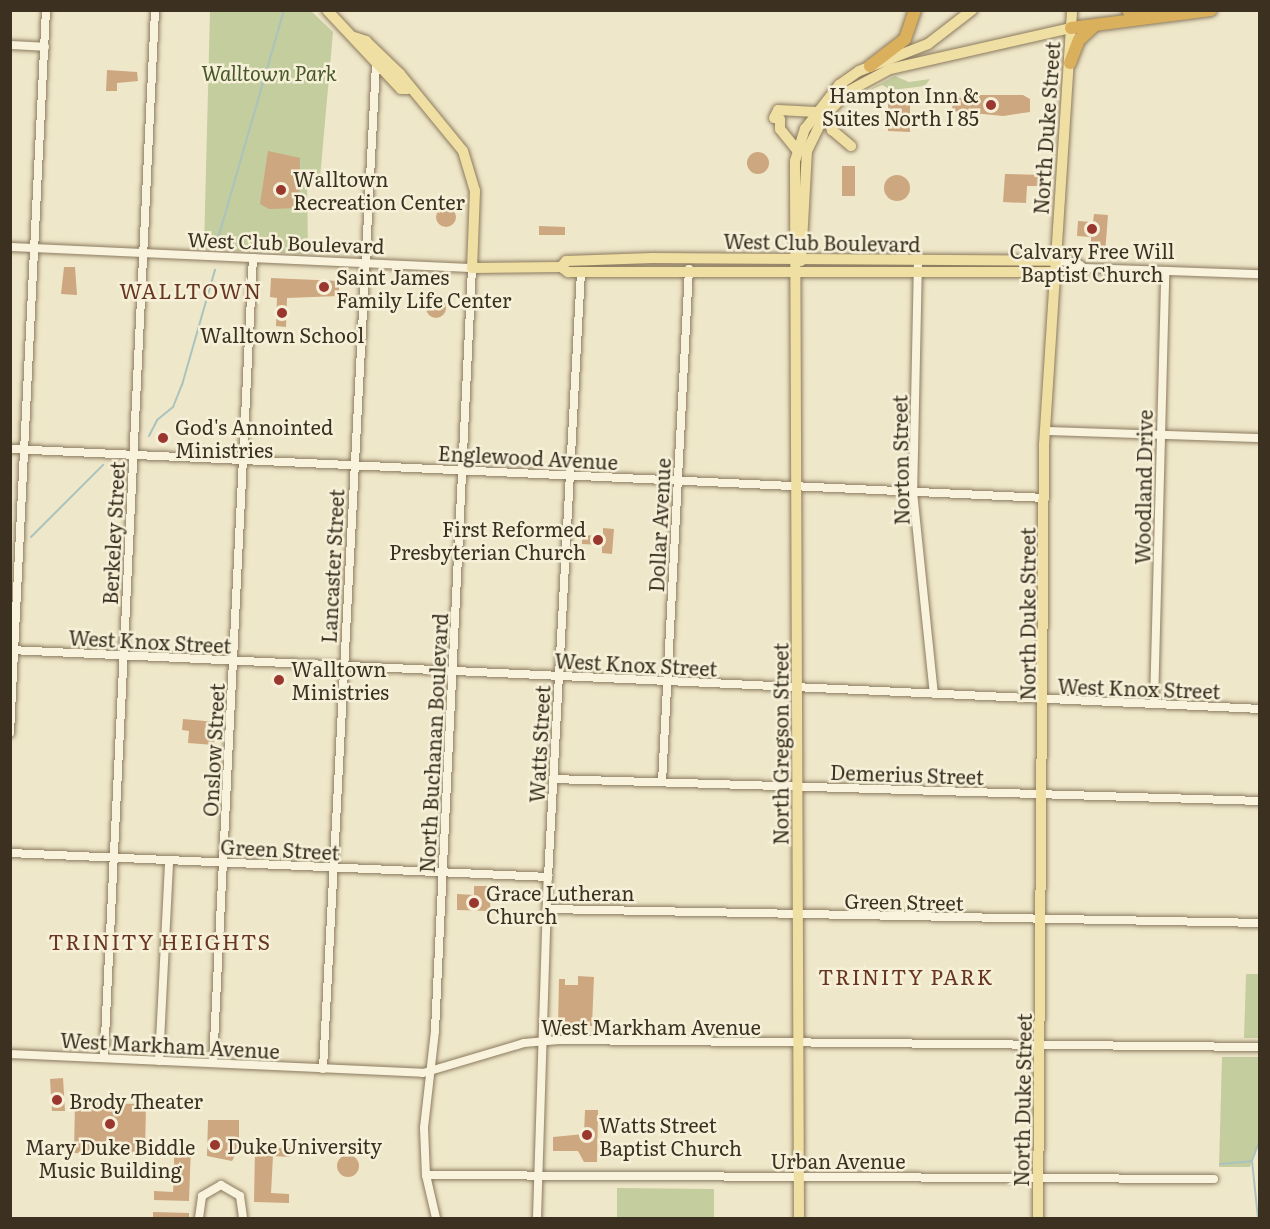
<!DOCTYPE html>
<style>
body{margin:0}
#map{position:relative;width:1270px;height:1229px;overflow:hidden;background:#efe7c9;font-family:Literata,serif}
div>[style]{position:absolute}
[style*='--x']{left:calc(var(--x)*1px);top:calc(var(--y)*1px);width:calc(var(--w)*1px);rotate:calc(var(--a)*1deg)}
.green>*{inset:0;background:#c3cd9d}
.stream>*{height:2px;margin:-1px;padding:0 1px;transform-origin:1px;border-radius:1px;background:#aac3be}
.building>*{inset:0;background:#cca780}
.round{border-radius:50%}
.roads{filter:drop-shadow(0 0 2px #8b7a5e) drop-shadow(0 0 2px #8b7a5e)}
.minor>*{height:8px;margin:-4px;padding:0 4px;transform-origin:4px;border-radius:4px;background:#f9f3dd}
.major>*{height:10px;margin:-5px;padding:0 5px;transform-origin:5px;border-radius:5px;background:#f0dfa3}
.highway>*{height:12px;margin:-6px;padding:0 6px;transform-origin:6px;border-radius:6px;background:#dbb05d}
.dots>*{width:16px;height:16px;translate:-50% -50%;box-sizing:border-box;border:3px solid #f6f0d9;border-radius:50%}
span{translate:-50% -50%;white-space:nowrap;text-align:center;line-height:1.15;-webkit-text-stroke:5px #f6f0d9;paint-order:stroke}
.park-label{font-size:20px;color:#475828;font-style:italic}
.poi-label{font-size:20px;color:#3c3121}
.right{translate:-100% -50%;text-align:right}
.left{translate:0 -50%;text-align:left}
.street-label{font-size:20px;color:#3c3121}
.neighbourhood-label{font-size:21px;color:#683621;letter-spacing:1.5px}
.frame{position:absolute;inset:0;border:12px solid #3c3121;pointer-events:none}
</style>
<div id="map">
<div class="green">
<i style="clip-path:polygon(210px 11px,311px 11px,333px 32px,320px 178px,307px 179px,308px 254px,204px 249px)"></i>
<i style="clip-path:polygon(895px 76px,909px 82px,930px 79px,925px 86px,891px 90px,882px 85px,865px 92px)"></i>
<i style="clip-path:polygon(1246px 974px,1259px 974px,1259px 1038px,1244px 1038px)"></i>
<i style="clip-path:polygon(1222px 1057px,1259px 1057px,1259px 1140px,1250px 1167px,1219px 1167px)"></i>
<i style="clip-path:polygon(617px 1188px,714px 1189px,714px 1218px,617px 1218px)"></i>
</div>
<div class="stream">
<i style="--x:217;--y:242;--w:241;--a:-73.9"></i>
<i style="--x:149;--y:436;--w:18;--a:-63"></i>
<i style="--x:157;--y:420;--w:21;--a:-39"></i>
<i style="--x:173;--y:407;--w:24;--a:-68"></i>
<i style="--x:182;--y:385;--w:120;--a:-74"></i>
<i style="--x:31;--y:537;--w:102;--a:-45"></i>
<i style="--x:1220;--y:1164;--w:32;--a:-5"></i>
<i style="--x:1258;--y:1218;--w:57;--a:-96"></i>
<i style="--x:1252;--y:1161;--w:23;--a:-70"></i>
</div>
<div class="building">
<i style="clip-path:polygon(107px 70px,137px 72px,138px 81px,117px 83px,117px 91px,106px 91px)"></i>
<i style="clip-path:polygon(981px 95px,1023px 95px,1030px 99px,1030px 112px,1003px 116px,952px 111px,953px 99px)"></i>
<i style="clip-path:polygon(888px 103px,910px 103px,910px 132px,888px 131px)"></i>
<i style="clip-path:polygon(268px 151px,300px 158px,299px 208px,269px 209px,260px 204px)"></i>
<i class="round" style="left:747px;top:152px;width:22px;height:22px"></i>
<i style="clip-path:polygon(842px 166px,855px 166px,855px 196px,842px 196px)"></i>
<i style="clip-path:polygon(1005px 174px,1044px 175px,1044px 186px,1027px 186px,1026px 203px,1003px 202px)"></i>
<i class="round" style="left:884px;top:175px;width:26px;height:26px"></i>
<i class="round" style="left:436px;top:207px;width:20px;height:20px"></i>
<i style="clip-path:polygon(1094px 214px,1108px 215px,1105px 254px,1091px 253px,1091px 237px,1077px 236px,1078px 221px,1093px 222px)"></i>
<i style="clip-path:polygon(539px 226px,565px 227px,565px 235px,539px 235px)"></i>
<i style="clip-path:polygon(64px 267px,75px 267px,77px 295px,61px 294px)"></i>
<i style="clip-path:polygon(271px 278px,339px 281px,339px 296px,287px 298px,286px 327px,276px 326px,277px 298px,270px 297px)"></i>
<i class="round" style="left:426px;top:298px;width:20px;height:20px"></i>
<i style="clip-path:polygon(603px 528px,614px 529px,612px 554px,602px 553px,602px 545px,582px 544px,582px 535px,603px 536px)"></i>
<i style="clip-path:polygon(183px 719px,216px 722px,214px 745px,188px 743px,189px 731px,182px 730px)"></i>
<i style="clip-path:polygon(474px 886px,491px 886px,490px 911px,457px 910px,457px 894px,474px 895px)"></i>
<i style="clip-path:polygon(578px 976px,594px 977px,592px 1026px,558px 1027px,559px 979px,565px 979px,565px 985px,578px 985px)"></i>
<i style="clip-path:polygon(63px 1078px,65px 1111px,52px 1111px,50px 1079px)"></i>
<i style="clip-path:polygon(75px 1103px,146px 1104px,145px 1154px,74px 1153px)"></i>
<i style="clip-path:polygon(585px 1110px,598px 1110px,597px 1162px,584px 1162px,578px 1151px,553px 1151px,553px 1137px,584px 1134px)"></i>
<i style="clip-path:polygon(208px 1120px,239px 1120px,239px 1148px,232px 1161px,207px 1156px)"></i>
<i style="clip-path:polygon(155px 1145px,191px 1146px,189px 1201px,154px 1200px,154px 1191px,173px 1192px,174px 1179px,174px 1155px,155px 1154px)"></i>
<i style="clip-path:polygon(255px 1148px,290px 1148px,290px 1157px,273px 1156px,271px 1193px,289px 1194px,289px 1203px,254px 1202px)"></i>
<i class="round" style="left:337px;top:1155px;width:22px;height:22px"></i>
<i style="clip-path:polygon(153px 1212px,189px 1213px,189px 1218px,153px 1218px)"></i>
</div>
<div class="roads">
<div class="minor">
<i style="--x:10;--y:45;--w:35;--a:3"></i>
<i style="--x:10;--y:247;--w:462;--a:2.6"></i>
<i style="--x:472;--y:268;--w:764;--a:92.78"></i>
<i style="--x:435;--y:1031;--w:98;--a:96.5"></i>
<i style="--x:424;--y:1128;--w:47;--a:87.6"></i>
<i style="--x:426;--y:1175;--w:44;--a:76.9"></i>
<i style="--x:918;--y:260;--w:232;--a:91.2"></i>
<i style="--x:913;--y:492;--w:203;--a:84.1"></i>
<i style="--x:1054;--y:261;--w:22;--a:3"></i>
<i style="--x:1076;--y:262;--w:10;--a:37"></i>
<i style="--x:1052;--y:272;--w:32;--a:-7"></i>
<i style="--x:1084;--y:268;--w:176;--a:2"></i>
<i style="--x:1045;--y:431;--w:215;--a:1.9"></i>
<i style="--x:10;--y:449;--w:1036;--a:2.71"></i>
<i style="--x:10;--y:650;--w:1251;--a:2.7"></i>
<i style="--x:1154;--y:704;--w:433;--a:-88.5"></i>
<i style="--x:10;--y:733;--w:724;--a:-87.15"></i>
<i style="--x:553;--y:779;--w:707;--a:1.78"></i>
<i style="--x:662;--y:782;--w:514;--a:-86.99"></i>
<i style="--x:10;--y:853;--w:539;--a:2.55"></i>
<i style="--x:547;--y:909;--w:713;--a:1.12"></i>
<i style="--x:10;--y:1054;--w:413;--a:2.6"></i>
<i style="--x:423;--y:1073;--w:105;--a:-16.5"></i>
<i style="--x:524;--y:1043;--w:35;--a:-5"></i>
<i style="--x:559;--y:1040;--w:701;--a:0.57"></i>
<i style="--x:104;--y:1058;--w:1049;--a:-87.21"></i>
<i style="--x:159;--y:1061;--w:200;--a:-87.1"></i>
<i style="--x:213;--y:1063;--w:806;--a:-87.16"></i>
<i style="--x:323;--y:1069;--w:1006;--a:-86.98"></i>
<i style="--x:426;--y:1175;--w:788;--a:0.29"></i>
<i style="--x:199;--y:1218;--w:22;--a:-82"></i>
<i style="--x:202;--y:1196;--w:22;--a:-30"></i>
<i style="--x:221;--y:1185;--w:22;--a:30"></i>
<i style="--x:240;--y:1196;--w:22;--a:82"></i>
<i style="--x:537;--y:1218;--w:341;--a:-88.2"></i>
<i style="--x:548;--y:877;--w:606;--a:-86.88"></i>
</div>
<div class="major">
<i style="--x:327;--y:10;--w:108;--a:46.9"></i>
<i style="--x:401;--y:89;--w:7;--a:0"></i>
<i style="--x:354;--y:37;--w:13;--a:18"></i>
<i style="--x:366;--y:41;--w:47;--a:44.1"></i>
<i style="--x:400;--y:74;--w:99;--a:50.7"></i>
<i style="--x:463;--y:151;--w:42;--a:73.3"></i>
<i style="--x:475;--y:191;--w:77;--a:92.2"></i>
<i style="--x:472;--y:268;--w:89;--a:-0.6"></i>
<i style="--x:561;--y:267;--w:9;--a:36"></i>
<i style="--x:568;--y:272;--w:484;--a:0"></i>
<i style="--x:827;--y:113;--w:18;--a:74"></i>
<i style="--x:832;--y:130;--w:25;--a:40"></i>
<i style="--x:774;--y:118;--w:9;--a:-63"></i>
<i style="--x:778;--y:110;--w:38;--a:3"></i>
<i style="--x:780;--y:119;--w:10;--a:90"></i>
<i style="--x:780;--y:129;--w:27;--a:51"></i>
<i style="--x:801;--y:261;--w:110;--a:-86.9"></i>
<i style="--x:807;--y:151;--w:37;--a:-64"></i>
<i style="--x:823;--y:118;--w:35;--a:-47"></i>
<i style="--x:847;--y:92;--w:49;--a:-28.1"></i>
<i style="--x:890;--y:69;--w:186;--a:-12.8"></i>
<i style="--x:561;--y:267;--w:8;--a:-50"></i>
<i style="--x:566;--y:261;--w:87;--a:-2"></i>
<i style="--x:653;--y:258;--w:401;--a:0.4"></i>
<i style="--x:799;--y:1218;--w:1057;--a:-90.22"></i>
<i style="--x:795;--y:161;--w:34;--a:-73"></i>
<i style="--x:805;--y:129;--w:56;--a:-52.3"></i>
<i style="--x:839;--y:85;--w:24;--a:-35"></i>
<i style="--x:859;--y:71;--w:74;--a:-21.4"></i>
<i style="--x:928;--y:44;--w:56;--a:-37.7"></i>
<i style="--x:1038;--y:1218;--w:773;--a:-89.56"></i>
<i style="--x:1044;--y:445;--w:436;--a:-86.3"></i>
</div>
<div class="highway">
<i style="--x:1128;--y:10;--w:15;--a:0"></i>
<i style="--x:1071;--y:28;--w:141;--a:-7.3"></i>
<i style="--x:1070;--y:63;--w:25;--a:-69"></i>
<i style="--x:1079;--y:40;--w:19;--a:-43"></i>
<i style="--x:870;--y:66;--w:44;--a:-37.6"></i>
<i style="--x:905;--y:39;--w:31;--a:-71"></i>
</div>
</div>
<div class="dots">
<i style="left:991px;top:105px;background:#9a372e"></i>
<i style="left:281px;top:190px;background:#9a372e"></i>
<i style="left:1092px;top:229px;background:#9a372e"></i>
<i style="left:324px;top:287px;background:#9a372e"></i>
<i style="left:282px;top:313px;background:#9a372e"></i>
<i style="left:163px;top:438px;background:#9a372e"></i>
<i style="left:598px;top:540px;background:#9a372e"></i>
<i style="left:279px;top:680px;background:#9a372e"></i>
<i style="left:474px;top:903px;background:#9a372e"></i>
<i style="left:57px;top:1100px;background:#9a372e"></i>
<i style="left:110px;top:1124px;background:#9a372e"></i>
<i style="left:587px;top:1135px;background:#9a372e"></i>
<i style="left:215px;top:1145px;background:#9a372e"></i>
</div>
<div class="park-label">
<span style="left:269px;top:72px">Walltown Park</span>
</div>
<div class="poi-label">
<span class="right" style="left:979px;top:106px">Hampton Inn &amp;<br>Suites North I 85</span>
<span class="left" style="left:293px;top:190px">Walltown<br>Recreation Center</span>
<span style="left:1092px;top:262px">Calvary Free Will<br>Baptist Church</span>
<span class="left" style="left:336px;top:288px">Saint James<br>Family Life Center</span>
<span style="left:282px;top:334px">Walltown School</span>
<span class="left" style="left:175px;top:438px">God's Annointed<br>Ministries</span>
<span class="right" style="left:586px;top:540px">First Reformed<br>Presbyterian Church</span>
<span class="left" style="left:291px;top:680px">Walltown<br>Ministries</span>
<span class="left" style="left:486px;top:904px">Grace Lutheran<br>Church</span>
<span class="left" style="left:69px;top:1100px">Brody Theater</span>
<span class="left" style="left:599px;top:1136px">Watts Street<br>Baptist Church</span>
<span class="left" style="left:227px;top:1145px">Duke University</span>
<span style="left:110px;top:1158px">Mary Duke Biddle<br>Music Building</span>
</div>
<div class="street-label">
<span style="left:1046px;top:128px;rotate:-86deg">North Duke Street</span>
<span style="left:286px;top:242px;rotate:2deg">West Club Boulevard</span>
<span style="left:822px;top:242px;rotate:1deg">West Club Boulevard</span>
<span style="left:528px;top:457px;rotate:3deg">Englewood Avenue</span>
<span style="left:900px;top:460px;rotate:-91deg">Norton Street</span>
<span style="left:1143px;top:487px;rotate:-89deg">Woodland Drive</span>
<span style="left:659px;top:525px;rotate:-87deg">Dollar Avenue</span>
<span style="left:113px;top:533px;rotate:-87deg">Berkeley Street</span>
<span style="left:332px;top:566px;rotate:-87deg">Lancaster Street</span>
<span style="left:1027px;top:614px;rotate:-90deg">North Duke Street</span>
<span style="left:150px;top:641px;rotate:3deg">West Knox Street</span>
<span style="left:636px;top:664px;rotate:3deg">West Knox Street</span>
<span style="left:1139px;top:688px;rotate:2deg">West Knox Street</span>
<span style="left:433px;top:743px;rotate:-87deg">North Buchanan Boulevard</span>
<span style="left:539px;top:744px;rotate:-87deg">Watts Street</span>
<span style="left:780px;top:744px;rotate:-90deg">North Gregson Street</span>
<span style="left:213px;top:750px;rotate:-87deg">Onslow Street</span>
<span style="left:907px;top:774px;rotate:2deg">Demerius Street</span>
<span style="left:280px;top:849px;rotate:3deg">Green Street</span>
<span style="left:904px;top:901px;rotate:1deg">Green Street</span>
<span style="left:651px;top:1026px">West Markham Avenue</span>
<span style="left:170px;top:1045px;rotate:3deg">West Markham Avenue</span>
<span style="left:1022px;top:1100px;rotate:-89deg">North Duke Street</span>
<span style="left:838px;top:1160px">Urban Avenue</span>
</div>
<div class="neighbourhood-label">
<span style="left:191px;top:290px">WALLTOWN</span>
<span style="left:160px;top:941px">TRINITY HEIGHTS</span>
<span style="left:906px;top:976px">TRINITY PARK</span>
</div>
<div class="frame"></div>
</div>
